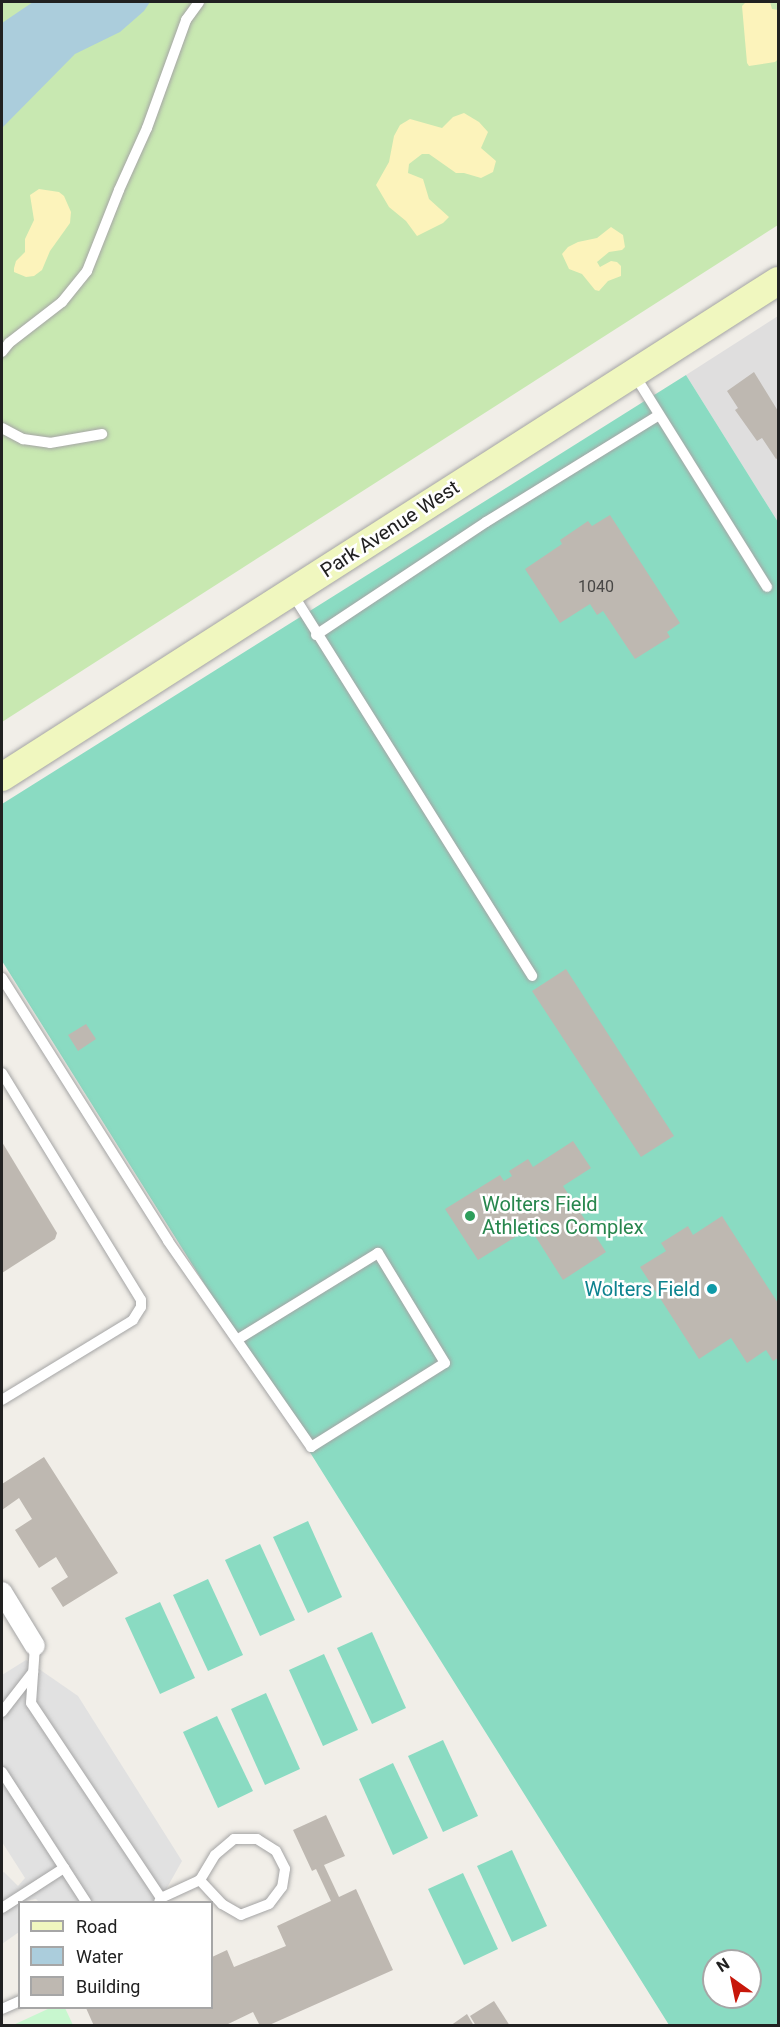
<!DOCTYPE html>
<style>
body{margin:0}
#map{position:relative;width:780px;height:2027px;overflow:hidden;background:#f1eee8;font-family:Roboto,sans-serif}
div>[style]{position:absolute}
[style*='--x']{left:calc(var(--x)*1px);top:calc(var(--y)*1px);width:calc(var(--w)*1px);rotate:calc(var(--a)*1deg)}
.residential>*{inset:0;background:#dfdede}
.grass>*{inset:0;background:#c8e8b1}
.sand>*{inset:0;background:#fcf3bb}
.park>*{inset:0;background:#c8f7cf}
.pitch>*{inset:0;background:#8adbc2}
.parking>*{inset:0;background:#e1e1e1}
.water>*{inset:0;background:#abcddc}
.building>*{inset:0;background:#beb8b1}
.roads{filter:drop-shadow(0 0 2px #a5a5a5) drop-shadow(0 0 2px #a5a5a5)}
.lane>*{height:10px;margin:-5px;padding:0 5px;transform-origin:5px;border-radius:5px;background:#fff}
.street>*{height:20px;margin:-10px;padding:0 10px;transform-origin:10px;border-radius:10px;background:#fff}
.secondary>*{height:28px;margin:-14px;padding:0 14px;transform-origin:14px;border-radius:14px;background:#f0f7bf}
.dots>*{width:16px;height:16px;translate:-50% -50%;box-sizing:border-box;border:3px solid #fff;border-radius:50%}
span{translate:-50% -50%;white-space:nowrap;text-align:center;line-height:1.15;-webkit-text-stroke:5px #fff;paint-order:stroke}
.number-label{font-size:16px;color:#484745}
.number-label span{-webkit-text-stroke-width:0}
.street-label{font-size:20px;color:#212121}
.leisure-label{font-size:20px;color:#27864d}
.left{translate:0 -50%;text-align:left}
.culture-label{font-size:20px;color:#0d838f}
.right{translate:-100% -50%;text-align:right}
.frame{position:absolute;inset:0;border:3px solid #212121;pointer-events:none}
.legend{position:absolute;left:18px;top:1901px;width:195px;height:108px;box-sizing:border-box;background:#fff;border:2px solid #a6a6a6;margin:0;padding:8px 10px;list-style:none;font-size:18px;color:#212121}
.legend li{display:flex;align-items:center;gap:12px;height:30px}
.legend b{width:30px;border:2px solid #a6a6a6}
.north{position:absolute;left:702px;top:1949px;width:60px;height:60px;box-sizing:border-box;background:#fff;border:2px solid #a6a6a6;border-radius:50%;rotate:327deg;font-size:16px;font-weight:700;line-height:24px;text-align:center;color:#212121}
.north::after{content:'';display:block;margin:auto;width:21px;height:27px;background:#c7170a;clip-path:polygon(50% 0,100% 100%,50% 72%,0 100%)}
</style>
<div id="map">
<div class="residential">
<i style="clip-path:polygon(778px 316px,778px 522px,686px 375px)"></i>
</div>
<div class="grass">
<i style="clip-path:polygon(2px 2px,778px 2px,778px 225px,2px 722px)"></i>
</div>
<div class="sand">
<i style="clip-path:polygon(746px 2px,770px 2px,772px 9px,778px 10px,778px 59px,775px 62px,749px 66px,747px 63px,742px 6px)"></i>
<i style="clip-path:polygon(464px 113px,479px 122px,488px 132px,481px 148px,496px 161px,493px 172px,481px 178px,464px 173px,456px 173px,429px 154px,422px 154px,409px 164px,408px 173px,423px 179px,429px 199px,449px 217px,443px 223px,417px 236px,406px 221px,389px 207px,376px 185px,389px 162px,394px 136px,400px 125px,410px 119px,442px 128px,453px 117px)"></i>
<i style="clip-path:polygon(39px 189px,59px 192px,64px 196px,71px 212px,70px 223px,50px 251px,42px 270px,34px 276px,26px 277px,14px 272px,14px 268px,16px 261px,25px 252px,25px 239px,34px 220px,30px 195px)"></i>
<i style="clip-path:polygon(611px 227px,623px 235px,625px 247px,622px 250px,609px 252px,597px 262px,600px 267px,611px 261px,617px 262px,621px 266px,621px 276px,608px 281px,599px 291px,595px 290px,582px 274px,569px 269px,562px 254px,568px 247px,578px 242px,597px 238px)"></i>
</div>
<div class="park">
<i style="clip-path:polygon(50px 2008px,65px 2008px,73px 2025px,11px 2026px)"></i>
</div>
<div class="pitch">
<i style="clip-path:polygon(evenodd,686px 375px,778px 522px,778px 2025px,669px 2025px,2px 961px,2px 804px,686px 375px,714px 1961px,750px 1961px,750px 1997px,714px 1997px,714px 1961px)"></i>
<i style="clip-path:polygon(308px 1521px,342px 1597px,308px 1613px,273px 1537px)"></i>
<i style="clip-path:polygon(260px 1544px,295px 1620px,260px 1636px,225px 1560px)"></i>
<i style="clip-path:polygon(208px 1579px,243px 1655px,208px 1671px,173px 1595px)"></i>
<i style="clip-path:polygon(160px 1602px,195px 1678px,160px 1694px,125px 1618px)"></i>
<i style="clip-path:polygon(372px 1632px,406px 1708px,372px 1724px,337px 1648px)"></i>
<i style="clip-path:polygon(324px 1654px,358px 1730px,323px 1746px,289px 1670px)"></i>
<i style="clip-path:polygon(266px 1693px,300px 1769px,265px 1785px,231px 1709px)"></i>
<i style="clip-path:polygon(217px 1716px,253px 1791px,218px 1808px,183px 1732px)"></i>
<i style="clip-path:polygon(443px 1740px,478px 1816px,443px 1832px,408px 1756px)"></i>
<i style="clip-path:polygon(393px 1763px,428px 1838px,393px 1855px,359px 1779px)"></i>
<i style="clip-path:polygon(512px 1850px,547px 1926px,512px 1942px,477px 1866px)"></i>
<i style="clip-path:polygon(463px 1873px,498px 1949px,464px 1965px,428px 1889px)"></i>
</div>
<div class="parking">
<i style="clip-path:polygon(26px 1660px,78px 1696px,182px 1861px,159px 1902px,39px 1902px,36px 1899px,20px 1902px,19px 1932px,2px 1944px,2px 1873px,4px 1872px,18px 1886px,25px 1878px,2px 1842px,2px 1675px)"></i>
</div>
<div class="water">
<i style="clip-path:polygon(33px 2px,150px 2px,144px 11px,120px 32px,75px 54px,2px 128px,2px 23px)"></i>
</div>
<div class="building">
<i style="clip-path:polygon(754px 372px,778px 411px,778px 458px,776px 459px,762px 438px,757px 441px,735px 410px,738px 408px,727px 391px)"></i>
<i style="clip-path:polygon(610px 515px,680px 623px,667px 632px,670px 637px,635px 659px,603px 611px,597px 615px,590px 604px,560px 623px,525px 569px,562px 544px,560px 540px,588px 521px,592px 526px)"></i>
<i style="clip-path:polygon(566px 969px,674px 1136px,641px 1157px,532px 991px)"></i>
<i style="clip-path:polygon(86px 1024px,96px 1039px,78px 1051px,68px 1035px)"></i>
<i style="clip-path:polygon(573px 1141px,591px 1168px,563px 1186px,606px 1252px,563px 1280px,530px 1228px,478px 1260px,445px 1209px,500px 1175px,504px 1181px,512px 1176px,509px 1171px,528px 1159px,533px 1167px)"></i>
<i style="clip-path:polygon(2px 1142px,57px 1233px,55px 1239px,2px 1273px)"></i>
<i style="clip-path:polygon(722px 1216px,778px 1303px,778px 1358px,773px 1361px,766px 1350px,747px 1363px,731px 1338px,699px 1359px,640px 1267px,666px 1251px,661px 1243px,688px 1226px,693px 1235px)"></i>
<i style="clip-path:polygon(44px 1457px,118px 1573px,63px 1607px,51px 1588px,68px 1577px,56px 1557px,39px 1568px,15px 1530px,32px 1519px,19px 1498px,2px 1510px,2px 1484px)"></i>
<i style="clip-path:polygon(326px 1815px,345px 1856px,324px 1865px,339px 1897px,356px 1889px,393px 1970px,267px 2026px,260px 2026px,253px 2012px,224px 2026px,94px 2026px,86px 2008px,212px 2008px,212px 1957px,227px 1950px,234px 1967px,286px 1946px,277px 1926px,331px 1901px,316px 1869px,312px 1871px,293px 1830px)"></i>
<i style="clip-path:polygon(494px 2001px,510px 2026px,476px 2026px,470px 2016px)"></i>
<i style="clip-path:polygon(467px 2014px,474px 2026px,450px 2026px)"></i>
</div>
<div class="roads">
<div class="lane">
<i style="--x:2;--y:352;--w:11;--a:-52"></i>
<i style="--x:9;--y:343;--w:67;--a:-37.7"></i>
<i style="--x:62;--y:302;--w:40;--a:-51"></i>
<i style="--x:87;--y:271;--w:87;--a:-68.4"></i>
<i style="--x:119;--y:190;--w:68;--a:-65.7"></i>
<i style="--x:147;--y:128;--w:115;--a:-70.1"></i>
<i style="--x:186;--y:20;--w:22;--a:-54"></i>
<i style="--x:634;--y:374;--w:251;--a:58"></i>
<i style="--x:2;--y:428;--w:24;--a:28"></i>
<i style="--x:23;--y:439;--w:27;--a:8"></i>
<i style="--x:50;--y:443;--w:53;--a:-9.8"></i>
<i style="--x:292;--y:593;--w:452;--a:57.9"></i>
<i style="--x:316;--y:635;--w:204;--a:-33.6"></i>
<i style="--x:486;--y:522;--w:203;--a:-31.7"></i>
<i style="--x:2;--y:978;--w:311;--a:57.7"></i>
<i style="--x:168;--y:1241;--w:251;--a:55.2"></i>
<i style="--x:311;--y:1447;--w:158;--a:-32.1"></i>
<i style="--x:445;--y:1363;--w:129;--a:-121.3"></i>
<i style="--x:378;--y:1253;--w:164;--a:148.4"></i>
<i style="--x:2;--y:1073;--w:266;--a:58.5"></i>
<i style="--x:141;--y:1300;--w:7;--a:90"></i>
<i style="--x:141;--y:1307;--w:15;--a:122"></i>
<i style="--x:133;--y:1320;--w:153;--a:148.6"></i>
<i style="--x:35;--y:1646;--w:57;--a:94"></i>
<i style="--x:31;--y:1703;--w:234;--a:56.3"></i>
<i style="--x:161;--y:1898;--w:4;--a:117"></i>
<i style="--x:2;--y:1712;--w:51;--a:-52.2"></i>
<i style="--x:2;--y:1772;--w:155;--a:57.1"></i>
<i style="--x:161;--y:1898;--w:43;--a:-24.8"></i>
<i style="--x:200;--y:1880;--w:29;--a:-59"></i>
<i style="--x:215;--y:1855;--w:25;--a:-40"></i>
<i style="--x:234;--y:1839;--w:23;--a:0"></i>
<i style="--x:257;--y:1839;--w:22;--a:32"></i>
<i style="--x:276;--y:1851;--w:20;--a:63"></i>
<i style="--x:285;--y:1869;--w:18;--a:99"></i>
<i style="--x:282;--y:1887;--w:21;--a:127"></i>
<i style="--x:269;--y:1904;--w:30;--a:159"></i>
<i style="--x:241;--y:1915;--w:22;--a:-150"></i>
<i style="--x:222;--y:1904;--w:33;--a:-133"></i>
<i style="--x:2;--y:1908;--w:74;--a:-32.8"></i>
<i style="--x:2;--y:2009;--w:20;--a:-24"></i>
</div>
<div class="street">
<i style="--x:2;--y:1592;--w:63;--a:58.6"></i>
</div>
<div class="secondary">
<i style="--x:2;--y:777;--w:921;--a:-32.59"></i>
</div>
</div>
<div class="dots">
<i style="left:470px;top:1216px;background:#2e9e5b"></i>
<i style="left:712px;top:1289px;background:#0f9aa8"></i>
</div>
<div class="number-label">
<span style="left:596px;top:587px">1040</span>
</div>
<div class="street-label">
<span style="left:390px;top:529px;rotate:-33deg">Park Avenue West</span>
</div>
<div class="leisure-label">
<span class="left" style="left:482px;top:1216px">Wolters Field<br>Athletics Complex</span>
</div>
<div class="culture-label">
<span class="right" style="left:700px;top:1289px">Wolters Field</span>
</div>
<div class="frame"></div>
<ul class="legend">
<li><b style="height:8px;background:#f0f7bf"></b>Road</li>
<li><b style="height:16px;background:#abcddc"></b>Water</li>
<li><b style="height:16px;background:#beb8b1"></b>Building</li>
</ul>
<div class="north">N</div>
</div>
